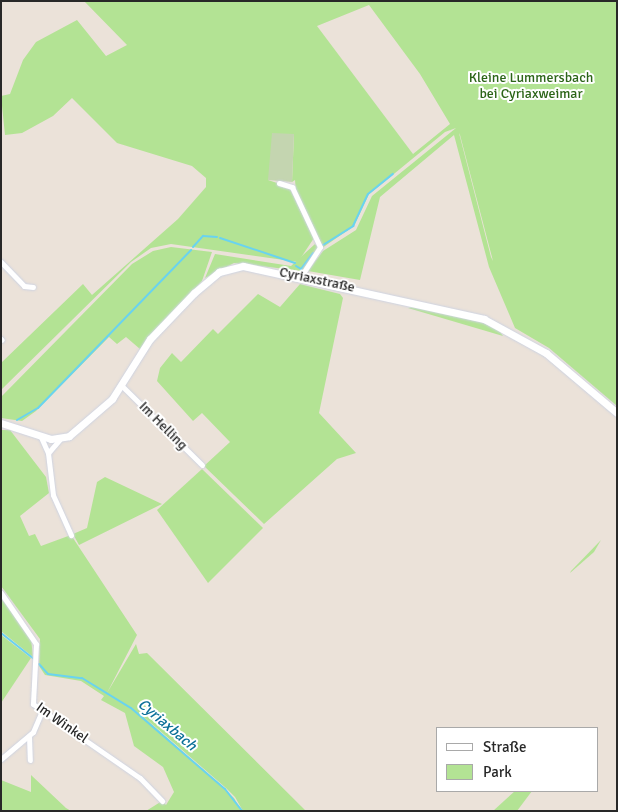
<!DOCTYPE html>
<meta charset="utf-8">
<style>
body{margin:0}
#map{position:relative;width:618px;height:812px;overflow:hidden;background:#ebe2d9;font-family:Signika,sans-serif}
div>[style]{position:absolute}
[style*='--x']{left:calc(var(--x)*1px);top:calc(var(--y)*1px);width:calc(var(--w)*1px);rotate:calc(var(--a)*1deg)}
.green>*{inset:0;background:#b3e394}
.cemetery>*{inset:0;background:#c4d5b0}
.stream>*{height:2px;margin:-1px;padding:0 1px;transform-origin:1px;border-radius:1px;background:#69d3f0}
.roads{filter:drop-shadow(0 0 1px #ced3e1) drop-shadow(0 0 1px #ced3e1)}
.street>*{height:5px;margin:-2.5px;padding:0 2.5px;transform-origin:2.5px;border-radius:2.5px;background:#fff}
.secondary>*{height:7px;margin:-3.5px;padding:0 3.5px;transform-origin:3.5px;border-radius:3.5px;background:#fff}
span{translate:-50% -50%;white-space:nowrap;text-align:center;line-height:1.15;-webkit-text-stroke:4px #fff;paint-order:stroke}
.park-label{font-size:14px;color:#2c6518}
.street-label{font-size:14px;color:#282828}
.water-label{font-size:15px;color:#0b7098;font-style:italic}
.frame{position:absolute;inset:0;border:2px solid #282828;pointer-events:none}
.legend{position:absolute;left:436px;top:727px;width:162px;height:65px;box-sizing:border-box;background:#fff;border:1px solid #a9a9a9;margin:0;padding:6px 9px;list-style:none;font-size:15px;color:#282828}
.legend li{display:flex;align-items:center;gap:10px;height:25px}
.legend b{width:25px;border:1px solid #a9a9a9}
</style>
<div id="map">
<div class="green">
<i style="clip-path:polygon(evenodd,84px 1px,617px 1px,617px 406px,549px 348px,515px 328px,489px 267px,454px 135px,380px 197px,360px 280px,308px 271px,323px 251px,356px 230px,372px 196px,456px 128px,445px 132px,378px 187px,369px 194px,354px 226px,322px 248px,296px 192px,295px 180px,292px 182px,294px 134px,268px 180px,289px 187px,314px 238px,298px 262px,171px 244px,151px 248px,131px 262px,1px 390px,1px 363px,83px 284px,92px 295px,178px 219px,206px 187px,206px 178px,192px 166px,117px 143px,72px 98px,53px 116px,22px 133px,5px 135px,1px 96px,10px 94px,23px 60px,36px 42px,77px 20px,106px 56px,127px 45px,84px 1px,369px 5px,420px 74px,450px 124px,413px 154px,317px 26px,369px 5px,84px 1px,459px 133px,460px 135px,493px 261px,491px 257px,459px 133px)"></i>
<i style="clip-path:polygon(315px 244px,319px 249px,302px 271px,234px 263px,205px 278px,215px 254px,291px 266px)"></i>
<i style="clip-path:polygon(171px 247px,212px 252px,202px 281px,140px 349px,126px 337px,117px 344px,109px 337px,36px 411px,22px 421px,1px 418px,1px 397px,132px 264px,153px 251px)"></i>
<i style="clip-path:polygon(300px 284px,340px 294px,343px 298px,319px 413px,356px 453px,337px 459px,264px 524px,204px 466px,230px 442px,202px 413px,193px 421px,157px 381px,160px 368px,172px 353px,181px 362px,213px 329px,218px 334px,258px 294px,280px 307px)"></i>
<i style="clip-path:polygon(414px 307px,470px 318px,498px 329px,503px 336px,408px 308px)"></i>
<i style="clip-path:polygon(1px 430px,10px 430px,46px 477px,49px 493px,20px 516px,29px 536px,35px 534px,41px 546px,71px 535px,137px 635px,107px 693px,136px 644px,139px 654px,147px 653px,306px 811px,243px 811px,235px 797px,226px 788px,136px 710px,234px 798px,241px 811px,146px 811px,162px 801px,166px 805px,174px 792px,163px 767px,134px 746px,125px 713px,101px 700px,104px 696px,81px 681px,45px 675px,39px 666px,40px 639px,1px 586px)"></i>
<i style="clip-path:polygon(202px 469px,263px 528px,208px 583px,157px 510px)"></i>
<i style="clip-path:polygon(105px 477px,162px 504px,79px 545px,73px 534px,87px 528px,97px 482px)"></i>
<i style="clip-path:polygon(601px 540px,594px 552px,570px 573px,571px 571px)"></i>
<i style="clip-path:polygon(1px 598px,31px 638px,33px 657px,1px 631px)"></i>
<i style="clip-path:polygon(1px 635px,31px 658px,1px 703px)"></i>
<i style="clip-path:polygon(31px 775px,66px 808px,71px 811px,1px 811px,1px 780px,31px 792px)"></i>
<i style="clip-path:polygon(515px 791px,532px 791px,517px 811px,493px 811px)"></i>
</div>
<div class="cemetery">
<i style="clip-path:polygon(272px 133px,294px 134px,292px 182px,268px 180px)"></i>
</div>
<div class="stream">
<i style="--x:220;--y:238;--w:79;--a:18.4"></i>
<i style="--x:323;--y:245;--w:36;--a:-32"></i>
<i style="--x:353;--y:226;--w:35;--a:-65"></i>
<i style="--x:368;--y:194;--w:32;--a:-39"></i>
<i style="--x:193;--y:247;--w:15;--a:-48"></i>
<i style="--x:203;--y:236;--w:14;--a:4"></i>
<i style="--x:296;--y:266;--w:6;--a:31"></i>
<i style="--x:301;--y:269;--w:20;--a:-53"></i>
<i style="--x:17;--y:420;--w:24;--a:-30"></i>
<i style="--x:38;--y:408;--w:220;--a:-45.9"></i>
<i style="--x:1;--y:633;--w:42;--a:38.2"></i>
<i style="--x:39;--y:664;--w:13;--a:48"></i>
<i style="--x:48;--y:674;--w:34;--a:7"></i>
<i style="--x:82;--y:678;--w:57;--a:31.5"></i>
<i style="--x:131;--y:708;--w:124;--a:40.8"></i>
<i style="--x:225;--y:789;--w:28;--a:52"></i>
</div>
<div class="roads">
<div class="street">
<i style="--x:279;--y:183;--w:14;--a:17"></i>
<i style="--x:292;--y:187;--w:66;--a:65"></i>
<i style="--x:320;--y:247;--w:35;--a:123"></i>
<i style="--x:1;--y:262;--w:33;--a:46"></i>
<i style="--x:24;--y:286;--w:9;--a:6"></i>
<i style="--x:1;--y:339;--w:1;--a:45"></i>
<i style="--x:123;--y:387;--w:111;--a:44.6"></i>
<i style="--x:40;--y:435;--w:20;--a:66"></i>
<i style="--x:48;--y:453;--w:42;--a:83.2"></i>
<i style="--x:53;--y:495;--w:44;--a:65.8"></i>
<i style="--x:48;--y:453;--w:18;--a:-49"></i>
<i style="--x:1;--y:593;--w:62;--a:55.5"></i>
<i style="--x:36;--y:644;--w:60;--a:92.9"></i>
<i style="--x:33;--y:704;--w:130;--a:34.7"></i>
<i style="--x:140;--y:778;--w:32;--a:46"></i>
<i style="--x:29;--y:736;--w:24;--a:88"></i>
<i style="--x:1;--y:759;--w:42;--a:-40.2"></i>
<i style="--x:33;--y:732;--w:23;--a:-67"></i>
</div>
<div class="secondary">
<i style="--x:1;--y:423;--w:52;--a:17.7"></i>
<i style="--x:51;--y:439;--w:18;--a:-9"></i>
<i style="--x:69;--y:436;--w:57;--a:-40.7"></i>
<i style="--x:112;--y:399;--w:71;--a:-57.7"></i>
<i style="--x:150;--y:339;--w:64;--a:-46.3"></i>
<i style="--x:194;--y:293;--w:33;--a:-40"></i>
<i style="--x:219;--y:272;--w:25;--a:-14"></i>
<i style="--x:243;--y:266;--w:247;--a:12.4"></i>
<i style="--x:484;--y:319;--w:71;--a:28.7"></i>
<i style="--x:546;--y:353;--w:93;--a:40.2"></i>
</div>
</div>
<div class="park-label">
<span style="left:531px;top:86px">Kleine Lummersbach<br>bei Cyriaxweimar</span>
</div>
<div class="street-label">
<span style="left:317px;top:280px;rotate:12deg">Cyriaxstraße</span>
<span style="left:163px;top:426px;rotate:45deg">Im Helling</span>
<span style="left:62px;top:723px;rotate:35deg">Im Winkel</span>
</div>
<div class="water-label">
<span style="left:167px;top:725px;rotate:40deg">Cyriaxbach</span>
</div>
<div class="frame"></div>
<ul class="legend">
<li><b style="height:6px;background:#fff"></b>Straße</li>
<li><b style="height:14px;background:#b3e394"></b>Park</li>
</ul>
</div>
